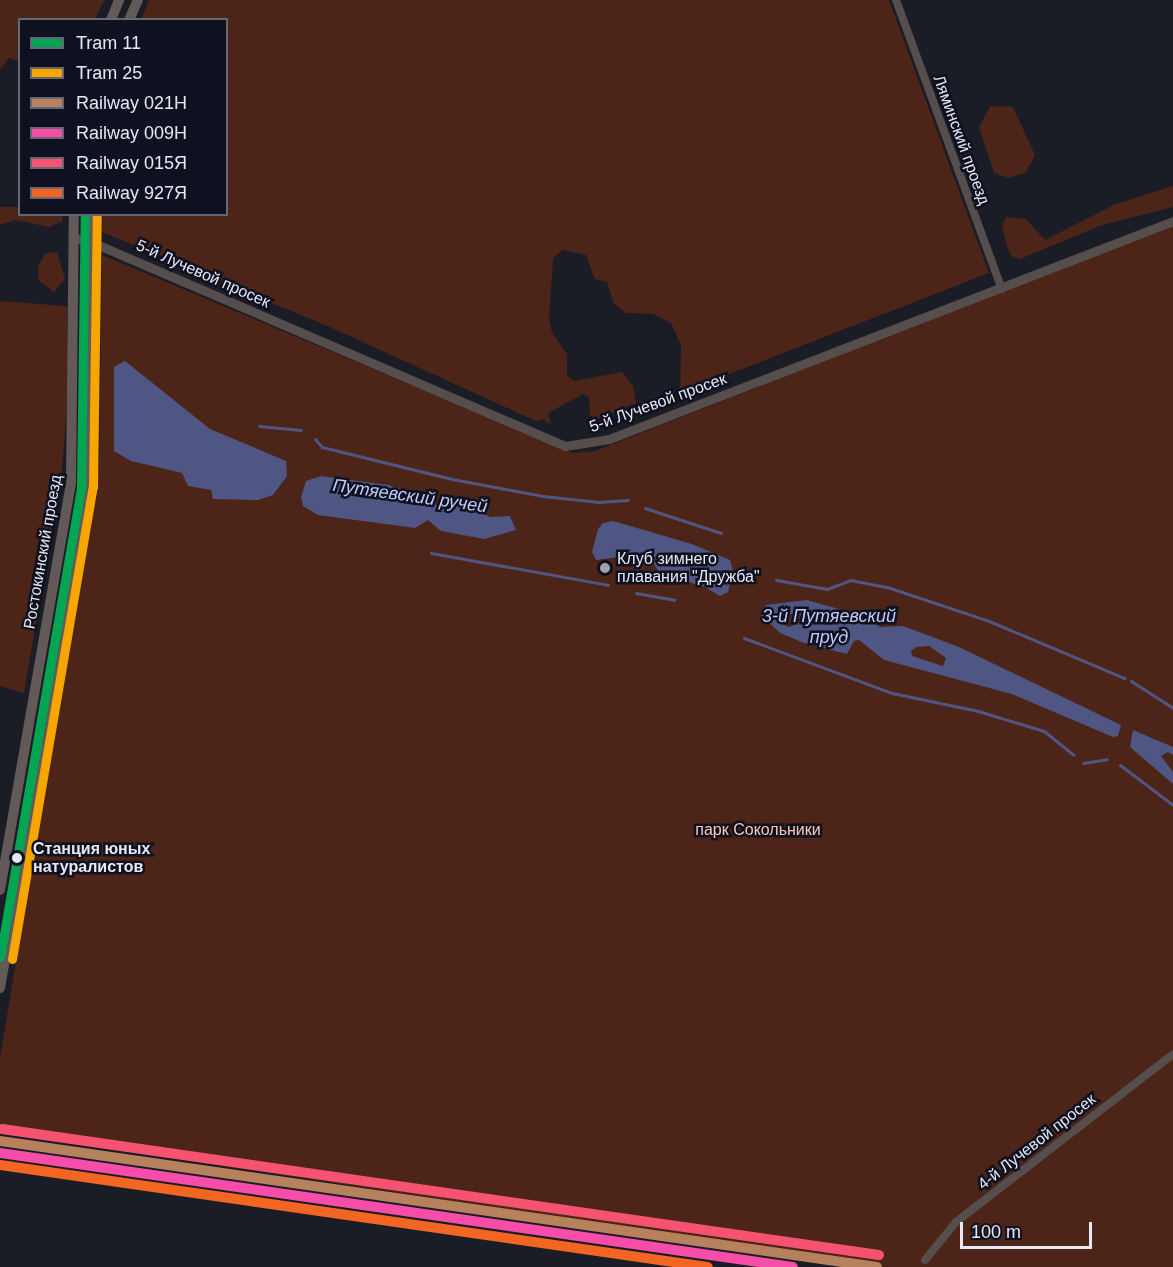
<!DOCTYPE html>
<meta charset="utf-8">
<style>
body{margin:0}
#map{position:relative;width:1173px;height:1267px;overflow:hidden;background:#1b1d26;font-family:Helvetica,sans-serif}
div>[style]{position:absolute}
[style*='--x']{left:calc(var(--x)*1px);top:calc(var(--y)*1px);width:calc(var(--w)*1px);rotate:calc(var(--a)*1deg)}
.green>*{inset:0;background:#4c2418}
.water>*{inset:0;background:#4f5683}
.stream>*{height:3px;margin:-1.5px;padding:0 1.5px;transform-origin:1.5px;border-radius:1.5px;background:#4f5683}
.minor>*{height:8px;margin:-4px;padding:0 4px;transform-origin:4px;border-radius:4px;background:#564e4d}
.tertiary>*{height:9px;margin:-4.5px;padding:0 4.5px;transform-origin:4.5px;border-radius:4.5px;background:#564e4d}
.secondary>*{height:10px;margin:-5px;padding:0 5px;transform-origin:5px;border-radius:5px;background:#625958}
.rail-1>*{height:10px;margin:-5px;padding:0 5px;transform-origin:5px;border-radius:5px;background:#b6815c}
.rail-2>*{height:10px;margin:-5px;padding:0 5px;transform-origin:5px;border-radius:5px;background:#f54da8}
.rail-3>*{height:10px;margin:-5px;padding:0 5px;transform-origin:5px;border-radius:5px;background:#f65372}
.rail-4>*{height:10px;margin:-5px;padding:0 5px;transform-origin:5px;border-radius:5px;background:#f26522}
.tram-1>*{height:9px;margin:-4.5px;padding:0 4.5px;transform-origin:4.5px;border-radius:4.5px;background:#00a651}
.tram-2>*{height:9px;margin:-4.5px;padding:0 4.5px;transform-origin:4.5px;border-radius:4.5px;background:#f7a600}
.dots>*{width:16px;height:16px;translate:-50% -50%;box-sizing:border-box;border:3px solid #0f1120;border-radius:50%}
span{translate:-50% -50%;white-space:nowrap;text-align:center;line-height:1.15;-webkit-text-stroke:5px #0f1120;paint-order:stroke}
.street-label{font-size:16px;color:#e6e8f4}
.poi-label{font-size:16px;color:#e6e8f4}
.left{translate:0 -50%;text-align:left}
.park-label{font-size:16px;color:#fcc8b7}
.stop-label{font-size:16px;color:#e6e8f4;font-weight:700}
.water-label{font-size:18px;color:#c1caf8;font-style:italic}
.legend{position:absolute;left:18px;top:18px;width:210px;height:198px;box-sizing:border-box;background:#0f1120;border:2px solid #656775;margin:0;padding:8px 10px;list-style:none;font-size:18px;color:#e6e8f4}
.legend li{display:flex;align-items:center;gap:12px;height:30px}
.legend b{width:30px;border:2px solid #656775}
.scale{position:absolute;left:960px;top:1222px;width:132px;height:27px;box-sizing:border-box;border:3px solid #e6e8f4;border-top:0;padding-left:8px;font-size:18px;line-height:21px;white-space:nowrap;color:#e6e8f4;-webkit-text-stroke:4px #0f1120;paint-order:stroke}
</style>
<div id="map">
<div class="green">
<i style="clip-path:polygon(0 0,104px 0,95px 19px,20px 20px,19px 61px,9px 58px,0 70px)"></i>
<i style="clip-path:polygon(149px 0,889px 0,989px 273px,680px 393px,681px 345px,671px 323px,653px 314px,626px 313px,614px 304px,607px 282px,595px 279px,586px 255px,563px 250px,553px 258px,549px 319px,552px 333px,567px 354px,567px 375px,574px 381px,622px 372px,633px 386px,636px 403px,597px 419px,590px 415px,589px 397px,583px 394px,548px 413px,551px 424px,541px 419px,538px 422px,332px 328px,102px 232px,103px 215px,226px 214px,226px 20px,141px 19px)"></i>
<i style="clip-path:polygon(990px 106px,1013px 107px,1035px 155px,1025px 173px,1009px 178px,994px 173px,979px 127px)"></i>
<i style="clip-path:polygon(1173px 186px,1173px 207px,1102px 225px,1020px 259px,1011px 256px,1007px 246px,1002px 226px,1006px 217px,1026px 219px,1045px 240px,1116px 204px)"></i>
<i style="clip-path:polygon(19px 187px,20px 214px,63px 215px,62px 221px,49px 227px,15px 220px,0 225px,0 207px,18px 207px)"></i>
<i style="clip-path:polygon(1173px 224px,1173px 1267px,886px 1267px,0 1132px,0 1058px,99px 464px,102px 255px,573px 453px,595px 451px)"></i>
<i style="clip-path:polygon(57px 252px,65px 279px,54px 292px,39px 281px,38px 267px,45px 254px)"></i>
<i style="clip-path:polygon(0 301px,67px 306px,68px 391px,62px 470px,24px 693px,0 686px)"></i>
</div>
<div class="water">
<i style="clip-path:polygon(125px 361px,210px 429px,286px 461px,287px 476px,273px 495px,258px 500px,213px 499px,211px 490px,188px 486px,182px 473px,131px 461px,114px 451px,114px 367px)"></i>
<i style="clip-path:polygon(321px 476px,388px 485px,422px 495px,436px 505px,450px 507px,465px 503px,490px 517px,510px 516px,516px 530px,484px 539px,441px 531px,428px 520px,415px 528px,318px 515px,303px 506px,301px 497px,306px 481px)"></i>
<i style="clip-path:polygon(613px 521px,692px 544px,730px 560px,733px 571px,728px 592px,720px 596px,703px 586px,661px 575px,647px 553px,596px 560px,592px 552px,598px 529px,603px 523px)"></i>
<i style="clip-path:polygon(evenodd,807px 600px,867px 617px,880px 627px,903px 626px,959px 647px,1121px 725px,1118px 736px,1113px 737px,1012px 694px,884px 660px,859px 640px,854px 641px,847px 654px,804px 643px,780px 633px,761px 615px,766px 605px,807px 600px,783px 614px,799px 614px,805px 620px,789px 627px,782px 624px,780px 618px,783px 614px,807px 600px,929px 646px,946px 658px,943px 666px,912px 656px,911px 651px,916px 647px,929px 646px)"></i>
<i style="clip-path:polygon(1133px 730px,1173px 747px,1173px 755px,1168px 752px,1161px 756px,1173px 772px,1173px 784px,1130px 747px)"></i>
</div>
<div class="stream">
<i style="--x:259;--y:426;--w:42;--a:5.4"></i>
<i style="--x:315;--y:439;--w:11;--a:49"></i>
<i style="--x:322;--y:447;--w:134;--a:13.8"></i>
<i style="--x:452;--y:479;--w:93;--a:10.6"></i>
<i style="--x:543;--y:496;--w:56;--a:6.1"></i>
<i style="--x:599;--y:502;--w:29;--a:-4"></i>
<i style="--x:645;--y:508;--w:80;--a:18.2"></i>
<i style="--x:431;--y:553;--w:180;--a:10.2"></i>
<i style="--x:776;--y:580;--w:52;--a:10"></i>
<i style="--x:827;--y:589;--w:25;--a:-21"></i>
<i style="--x:850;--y:580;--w:38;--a:11"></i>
<i style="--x:887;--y:587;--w:108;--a:18.4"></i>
<i style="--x:989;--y:621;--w:147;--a:22.9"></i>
<i style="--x:636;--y:593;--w:39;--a:10"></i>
<i style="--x:744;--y:638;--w:158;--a:20.4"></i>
<i style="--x:892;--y:693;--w:88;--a:11.8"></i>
<i style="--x:978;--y:711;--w:69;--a:16.9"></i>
<i style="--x:1044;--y:731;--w:38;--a:39"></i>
<i style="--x:1131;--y:681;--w:50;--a:32.7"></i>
<i style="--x:1083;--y:763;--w:24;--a:-9"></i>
<i style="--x:1120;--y:765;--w:66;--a:37"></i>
</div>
<div class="minor">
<i style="--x:896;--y:0;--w:308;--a:69.9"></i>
<i style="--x:925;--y:1260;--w:49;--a:-50.8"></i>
<i style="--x:956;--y:1222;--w:274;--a:-37.7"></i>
</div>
<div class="tertiary">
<i style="--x:75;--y:238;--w:22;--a:16"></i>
<i style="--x:96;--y:244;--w:511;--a:23.3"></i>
<i style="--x:565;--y:446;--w:45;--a:-9"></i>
<i style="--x:609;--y:439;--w:605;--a:-21.13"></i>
</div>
<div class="secondary">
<i style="--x:111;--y:20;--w:22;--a:-68"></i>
<i style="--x:129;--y:20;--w:22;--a:-66"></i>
<i style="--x:0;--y:890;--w:413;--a:-80.1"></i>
<i style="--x:71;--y:483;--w:269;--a:-89.4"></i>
<i style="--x:0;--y:988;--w:509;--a:-80.04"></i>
<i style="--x:88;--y:487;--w:273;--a:-89.4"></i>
</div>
<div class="rail-1">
<i style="--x:0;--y:1141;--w:886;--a:8.18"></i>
</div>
<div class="rail-2">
<i style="--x:0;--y:1153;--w:801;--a:8.18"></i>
</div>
<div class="rail-3">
<i style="--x:2;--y:1129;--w:886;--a:8.18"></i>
</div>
<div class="rail-4">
<i style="--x:0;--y:1165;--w:715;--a:8.2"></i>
</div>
<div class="tram-1">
<i style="--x:0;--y:957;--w:478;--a:-80.2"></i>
<i style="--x:81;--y:486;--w:272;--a:-89.2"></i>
</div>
<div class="tram-2">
<i style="--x:12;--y:959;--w:479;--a:-80.3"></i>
<i style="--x:93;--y:487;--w:273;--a:-89.2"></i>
</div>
<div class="dots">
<i style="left:605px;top:568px;background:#9fa1ac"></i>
<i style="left:17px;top:858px;background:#e6e8f4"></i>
</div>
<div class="street-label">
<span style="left:961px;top:140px;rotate:70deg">Ляминский проезд</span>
<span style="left:203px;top:274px;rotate:24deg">5-й Лучевой просек</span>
<span style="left:658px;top:403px;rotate:-20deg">5-й Лучевой просек</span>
<span style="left:43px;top:552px;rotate:-80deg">Ростокинский проезд</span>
<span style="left:1037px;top:1142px;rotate:-38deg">4-й Лучевой просек</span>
</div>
<div class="poi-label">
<span class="left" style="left:617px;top:568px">Клуб зимнего<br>плавания "Дружба"</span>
</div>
<div class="park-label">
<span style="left:758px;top:830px">парк Сокольники</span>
</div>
<div class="stop-label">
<span class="left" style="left:33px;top:858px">Станция юных<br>натуралистов</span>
</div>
<div class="water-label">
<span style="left:410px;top:496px;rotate:8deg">Путяевский ручей</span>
<span style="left:829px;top:627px">3-й Путяевский<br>пруд</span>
</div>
<ul class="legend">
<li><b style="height:8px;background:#00a651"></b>Tram 11</li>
<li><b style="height:8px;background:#f7a600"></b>Tram 25</li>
<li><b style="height:8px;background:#b6815c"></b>Railway 021Н</li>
<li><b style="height:8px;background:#f54da8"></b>Railway 009Н</li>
<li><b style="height:8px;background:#f65372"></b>Railway 015Я</li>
<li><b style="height:8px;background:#f26522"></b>Railway 927Я</li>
</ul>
<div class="scale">100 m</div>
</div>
